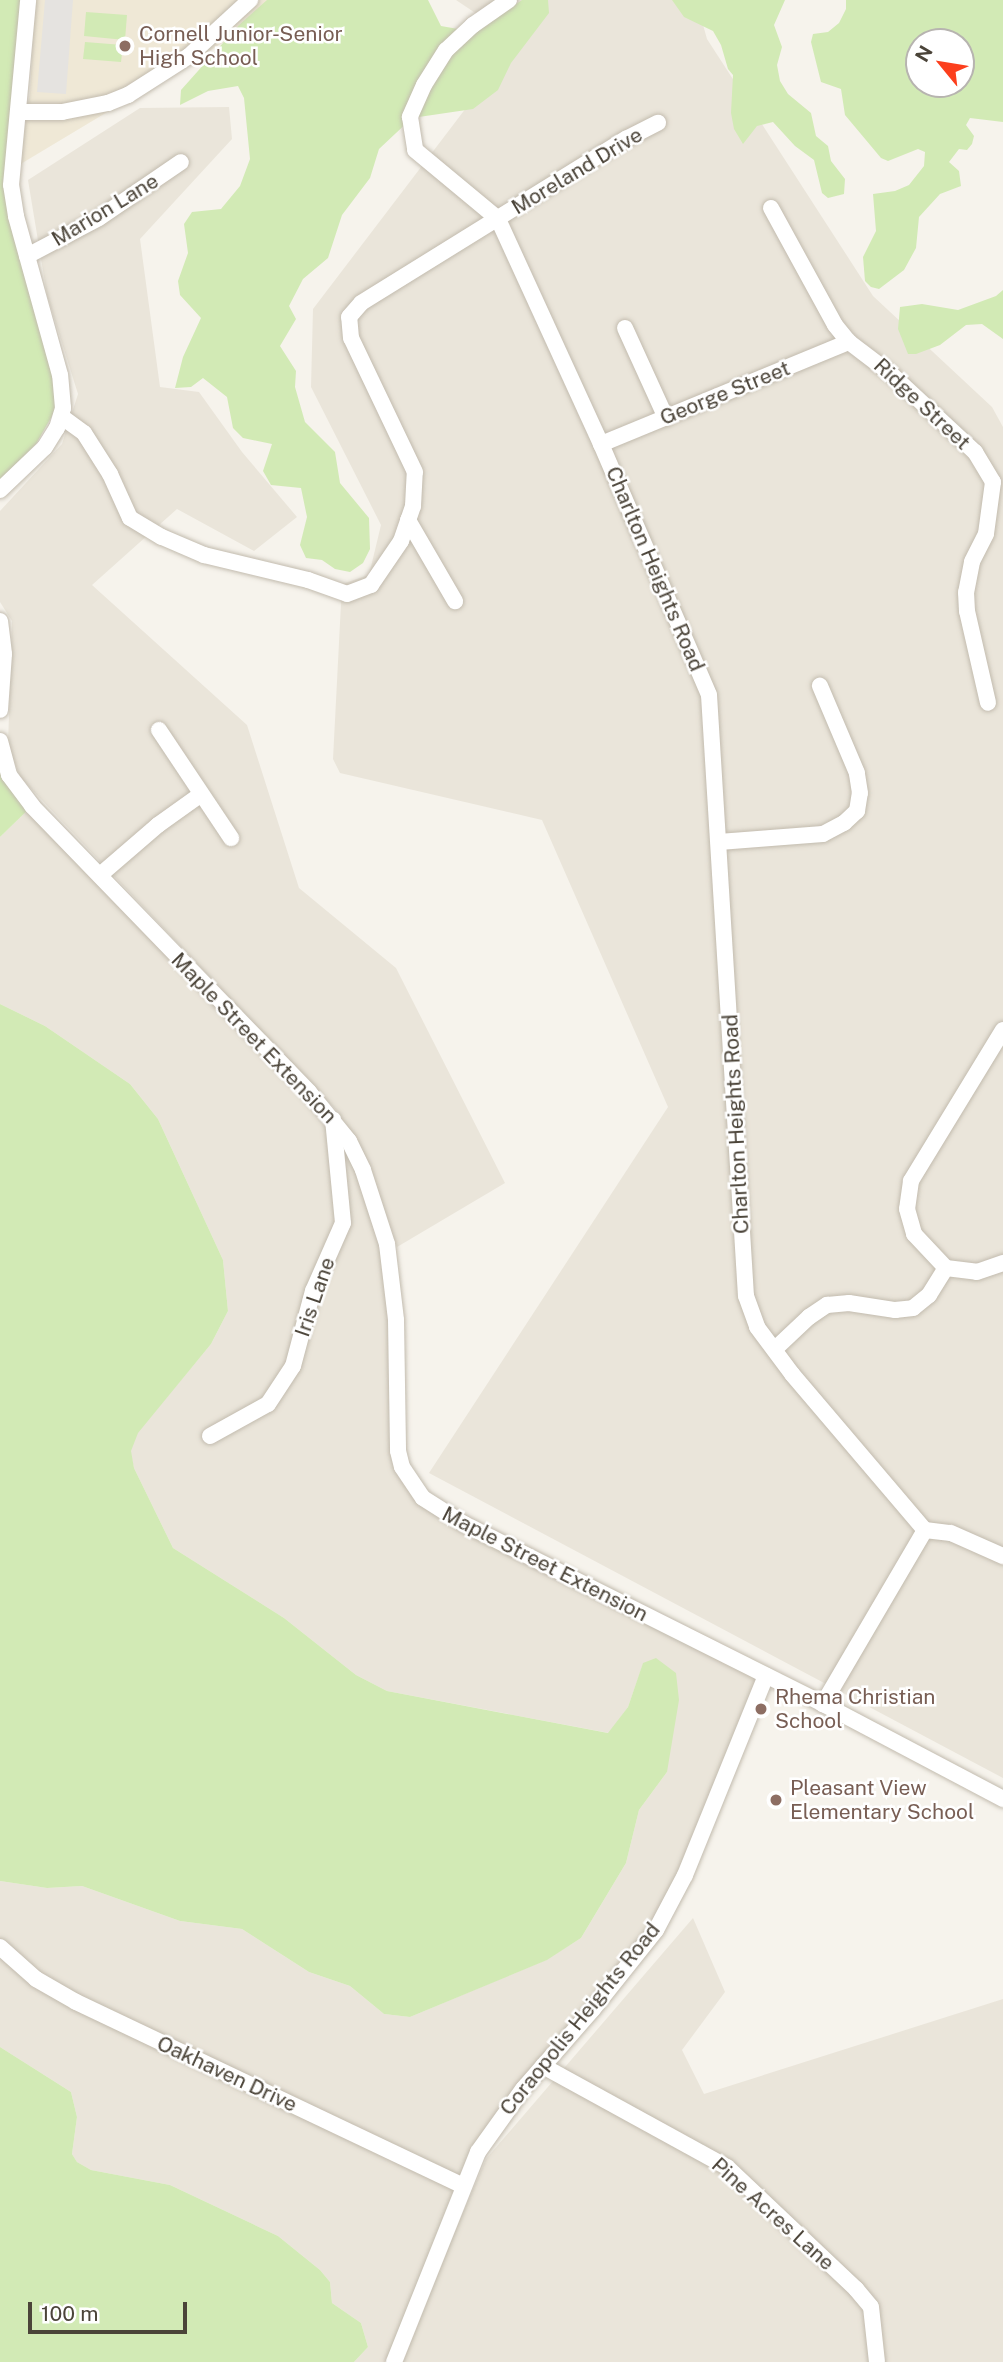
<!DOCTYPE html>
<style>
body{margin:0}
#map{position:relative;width:1003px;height:2362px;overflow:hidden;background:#f6f3ec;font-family:"Public Sans",sans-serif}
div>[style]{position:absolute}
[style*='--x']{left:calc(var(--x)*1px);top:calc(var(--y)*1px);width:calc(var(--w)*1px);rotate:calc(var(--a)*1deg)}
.residential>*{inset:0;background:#eae5da}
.education>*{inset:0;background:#efe8d6}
.green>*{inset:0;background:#d2eab5}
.parking>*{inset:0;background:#e5e3e0}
.roads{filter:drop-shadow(0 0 2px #c2bbae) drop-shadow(0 0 2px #c2bbae)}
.minor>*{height:16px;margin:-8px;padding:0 8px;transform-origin:8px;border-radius:8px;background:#fff}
.dots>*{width:19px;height:19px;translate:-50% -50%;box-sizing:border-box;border:4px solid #fff;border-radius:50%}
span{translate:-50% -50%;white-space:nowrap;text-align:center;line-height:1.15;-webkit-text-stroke:5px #fff;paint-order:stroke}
.education-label{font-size:21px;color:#785e54}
.left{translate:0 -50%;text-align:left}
.street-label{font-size:21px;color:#4b4439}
.north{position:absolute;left:905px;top:28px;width:70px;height:70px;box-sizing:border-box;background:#fff;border:2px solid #b7b4b0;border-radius:50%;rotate:300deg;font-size:19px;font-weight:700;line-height:28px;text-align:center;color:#4b4439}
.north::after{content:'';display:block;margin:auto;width:24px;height:32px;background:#fc3f1d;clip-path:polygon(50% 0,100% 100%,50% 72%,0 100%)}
.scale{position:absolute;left:28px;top:2302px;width:159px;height:32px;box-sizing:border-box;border:4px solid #4b4439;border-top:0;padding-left:9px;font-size:21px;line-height:24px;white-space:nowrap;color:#4b4439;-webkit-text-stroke:5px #fff;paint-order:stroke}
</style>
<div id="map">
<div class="residential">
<i style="clip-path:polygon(456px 0,696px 0,707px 39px,873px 296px,992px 407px,1003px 427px,1003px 1778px,429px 1473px,668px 1107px,542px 820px,340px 773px,333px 759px,342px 584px,369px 575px,381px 525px,311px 387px,313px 309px,517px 41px)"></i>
<i style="clip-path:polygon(229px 107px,232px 139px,140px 239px,160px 387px,199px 392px,242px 452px,297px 517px,254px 551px,177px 509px,92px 585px,247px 725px,299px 888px,396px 968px,505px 1183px,397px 1247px,374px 1179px,339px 1113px,20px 777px,8px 745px,12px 621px,0 602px,0 511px,62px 444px,78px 394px,47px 295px,28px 180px,140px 108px)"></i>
<i style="clip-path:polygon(32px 806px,326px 1110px,383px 1230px,397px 1437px,423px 1498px,766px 1676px,656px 1930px,500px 2119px,394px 2362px,354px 2362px,368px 2347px,361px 2323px,332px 2303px,330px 2282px,320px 2270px,278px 2236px,170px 2185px,91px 2170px,77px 2162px,72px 2154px,77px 2117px,71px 2092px,0 2047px,0 1881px,47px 1888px,82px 1886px,180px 1921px,242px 1929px,309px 1972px,350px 1986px,384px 2014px,410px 2017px,546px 1960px,581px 1938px,626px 1863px,639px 1810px,667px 1772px,643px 1664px,628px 1707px,609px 1733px,387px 1691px,356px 1675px,284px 1618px,173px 1548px,134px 1468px,130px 1451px,137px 1433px,211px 1344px,228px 1311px,223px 1260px,158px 1119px,130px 1084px,45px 1026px,0 1004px,0 837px)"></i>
<i style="clip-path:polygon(693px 1918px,725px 1992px,682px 2050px,704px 2094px,1003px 1999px,1003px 2362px,399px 2362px,486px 2159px)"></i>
</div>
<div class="education">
<i style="clip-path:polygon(35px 0,294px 0,19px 165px,30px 92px)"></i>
</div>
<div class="green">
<i style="clip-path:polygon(0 0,24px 0,12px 153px,54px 381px,56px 409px,36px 444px,0 480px)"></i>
<i style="clip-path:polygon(267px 0,428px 0,441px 26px,475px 32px,522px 0,548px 0,549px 13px,511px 63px,498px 90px,473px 109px,412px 118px,379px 149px,370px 178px,342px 215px,328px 258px,303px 279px,289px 306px,296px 319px,280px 346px,296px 371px,295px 387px,305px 422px,335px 452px,340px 483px,369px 518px,370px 549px,363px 563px,350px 572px,335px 569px,322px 560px,306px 558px,300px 545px,307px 517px,301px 488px,271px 485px,263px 471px,272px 444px,243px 438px,233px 428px,227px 397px,203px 378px,191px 387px,175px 388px,183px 357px,201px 318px,180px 295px,178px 281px,188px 253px,184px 224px,192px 212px,221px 209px,240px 186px,250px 159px,244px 98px,238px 86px,208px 91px,180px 105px,181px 90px,239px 25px)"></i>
<i style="clip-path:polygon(672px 0,785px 0,774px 25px,782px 47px,777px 65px,780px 81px,788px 94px,811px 113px,816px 136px,828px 146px,831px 161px,845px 179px,844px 194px,828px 198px,822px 193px,814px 160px,795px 146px,773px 122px,757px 126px,743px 144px,734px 129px,731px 113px,733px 75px,728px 69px,721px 45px,713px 31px,684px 17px)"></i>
<i style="clip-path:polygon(evenodd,846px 0,1003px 0,1003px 122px,970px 118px,966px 125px,974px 136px,972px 144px,967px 150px,959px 149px,949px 162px,959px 171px,961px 186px,940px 194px,919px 217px,916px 248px,904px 270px,879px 289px,871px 287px,865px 281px,863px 257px,876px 231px,873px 194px,895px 191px,909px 185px,924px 166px,925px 152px,918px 149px,888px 161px,881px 158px,845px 115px,841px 89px,821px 82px,811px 42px,813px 34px,828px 32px,839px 23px,846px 9px,846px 0,919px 42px,961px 42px,961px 84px,919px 84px,919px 42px)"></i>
<i style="clip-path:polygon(86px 12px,127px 15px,125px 40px,84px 36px)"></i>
<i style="clip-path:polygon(85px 42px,123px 45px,121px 62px,83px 59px)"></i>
<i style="clip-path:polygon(1003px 290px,1003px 339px,982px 324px,966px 325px,940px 345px,916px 354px,908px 354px,898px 329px,900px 307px,922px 304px,958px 310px,996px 296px)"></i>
<i style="clip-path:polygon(0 764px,32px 806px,0 837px)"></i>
<i style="clip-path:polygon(0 1004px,45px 1026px,130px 1084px,158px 1119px,223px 1260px,228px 1311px,211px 1344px,138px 1433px,131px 1451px,134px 1468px,173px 1548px,284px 1618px,356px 1675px,387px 1691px,608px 1733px,628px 1707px,643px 1663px,656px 1658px,676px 1673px,679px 1700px,667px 1772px,639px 1810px,626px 1863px,581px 1938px,547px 1960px,410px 2017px,384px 2014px,350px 1986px,309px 1972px,242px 1929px,180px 1921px,82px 1886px,47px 1888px,0 1881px)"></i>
<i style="clip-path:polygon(0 2047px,71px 2092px,77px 2117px,72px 2154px,77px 2162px,91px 2170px,170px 2185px,278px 2236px,320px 2270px,330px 2282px,332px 2303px,361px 2323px,368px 2347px,354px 2362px,0 2362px)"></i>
</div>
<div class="parking">
<i style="clip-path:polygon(45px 0,73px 0,66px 94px,37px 92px)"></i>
</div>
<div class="roads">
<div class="minor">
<i style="--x:509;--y:0;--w:44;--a:145.2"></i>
<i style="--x:473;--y:25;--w:37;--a:137"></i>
<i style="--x:446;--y:50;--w:41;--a:122.2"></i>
<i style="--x:424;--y:85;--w:35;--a:114"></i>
<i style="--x:410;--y:117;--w:33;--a:81"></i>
<i style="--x:415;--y:150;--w:108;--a:39.7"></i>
<i style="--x:498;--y:219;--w:247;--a:65.4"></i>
<i style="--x:601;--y:444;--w:273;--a:66.7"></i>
<i style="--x:709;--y:695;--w:602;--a:86.48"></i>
<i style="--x:746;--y:1296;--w:33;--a:70"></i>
<i style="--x:757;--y:1327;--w:59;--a:53.3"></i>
<i style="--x:792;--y:1374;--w:205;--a:49.6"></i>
<i style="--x:925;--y:1530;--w:202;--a:120.4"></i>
<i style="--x:18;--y:112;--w:44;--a:0"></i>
<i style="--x:62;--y:112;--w:47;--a:-11.1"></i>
<i style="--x:108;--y:103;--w:22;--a:-22"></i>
<i style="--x:128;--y:95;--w:72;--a:-32.6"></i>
<i style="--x:189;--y:56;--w:83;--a:-42.6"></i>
<i style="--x:771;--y:208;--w:133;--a:61.3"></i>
<i style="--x:835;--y:325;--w:22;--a:51"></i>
<i style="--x:849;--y:342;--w:53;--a:37.3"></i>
<i style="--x:891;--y:374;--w:115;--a:42.9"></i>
<i style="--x:975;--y:452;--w:35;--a:59"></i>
<i style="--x:993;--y:482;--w:52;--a:97.7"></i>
<i style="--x:986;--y:534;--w:31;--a:117"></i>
<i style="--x:972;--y:562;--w:31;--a:101"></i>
<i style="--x:966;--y:592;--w:19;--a:87"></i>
<i style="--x:967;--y:611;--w:94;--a:77.1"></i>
<i style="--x:27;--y:256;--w:81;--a:-27.8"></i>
<i style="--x:99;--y:218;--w:99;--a:-34.3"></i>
<i style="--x:625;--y:328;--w:99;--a:65.5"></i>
<i style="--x:62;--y:417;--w:27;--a:36"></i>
<i style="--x:84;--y:433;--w:49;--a:57.6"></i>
<i style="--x:110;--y:474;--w:48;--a:65.6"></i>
<i style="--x:130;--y:518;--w:37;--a:31"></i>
<i style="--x:162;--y:537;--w:46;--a:23.2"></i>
<i style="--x:204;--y:555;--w:107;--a:13.5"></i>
<i style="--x:308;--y:580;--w:41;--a:19.7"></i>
<i style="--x:347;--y:594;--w:26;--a:-21"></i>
<i style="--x:371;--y:585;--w:53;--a:-55.7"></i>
<i style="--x:401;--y:541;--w:37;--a:-71"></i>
<i style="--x:413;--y:506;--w:34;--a:-87"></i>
<i style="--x:415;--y:472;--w:148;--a:-115.5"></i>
<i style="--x:351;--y:338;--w:21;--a:-95"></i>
<i style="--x:349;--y:317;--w:18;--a:-49"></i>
<i style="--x:361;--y:303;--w:312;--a:-31.8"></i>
<i style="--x:626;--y:139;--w:36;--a:-27"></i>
<i style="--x:601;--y:444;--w:268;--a:-22.4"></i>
<i style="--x:0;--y:490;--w:62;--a:-43.7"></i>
<i style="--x:45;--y:447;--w:22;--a:-58"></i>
<i style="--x:57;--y:428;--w:21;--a:-73"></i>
<i style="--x:63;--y:408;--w:33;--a:-95"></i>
<i style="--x:60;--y:375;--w:165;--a:-105.5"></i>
<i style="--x:16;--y:216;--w:31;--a:-99"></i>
<i style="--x:11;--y:185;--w:186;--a:-84.7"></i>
<i style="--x:408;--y:520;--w:94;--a:59.9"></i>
<i style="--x:0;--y:621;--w:33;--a:83"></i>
<i style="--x:4;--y:654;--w:56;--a:94.1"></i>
<i style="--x:159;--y:730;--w:130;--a:56.3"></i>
<i style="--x:0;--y:741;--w:35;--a:75"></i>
<i style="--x:9;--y:775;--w:39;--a:53"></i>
<i style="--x:32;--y:806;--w:398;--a:45.9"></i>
<i style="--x:309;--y:1092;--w:63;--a:50.8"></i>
<i style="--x:349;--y:1141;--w:32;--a:64"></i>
<i style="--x:363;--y:1170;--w:78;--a:72"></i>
<i style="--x:387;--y:1244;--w:77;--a:83.2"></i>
<i style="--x:396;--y:1320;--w:131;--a:89.1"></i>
<i style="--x:398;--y:1451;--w:16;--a:76"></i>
<i style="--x:402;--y:1467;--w:37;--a:56"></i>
<i style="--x:423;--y:1498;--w:49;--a:32.4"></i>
<i style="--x:464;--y:1524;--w:402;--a:26.6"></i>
<i style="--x:823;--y:1704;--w:204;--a:27.8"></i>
<i style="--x:719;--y:842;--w:104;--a:-4.4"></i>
<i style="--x:823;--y:834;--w:24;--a:-28"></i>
<i style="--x:844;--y:823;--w:18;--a:-43"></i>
<i style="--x:857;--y:811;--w:18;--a:-81"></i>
<i style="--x:860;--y:793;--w:20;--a:-99"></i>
<i style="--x:857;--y:773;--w:95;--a:-113"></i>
<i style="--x:100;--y:875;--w:77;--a:-40.8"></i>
<i style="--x:158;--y:825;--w:52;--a:-35.5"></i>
<i style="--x:1003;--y:1030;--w:177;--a:121.4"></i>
<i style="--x:911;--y:1181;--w:28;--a:98"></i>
<i style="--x:907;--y:1209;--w:26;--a:74"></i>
<i style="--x:914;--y:1234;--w:47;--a:46.7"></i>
<i style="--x:946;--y:1268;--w:31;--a:7"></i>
<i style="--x:977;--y:1272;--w:28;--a:-19"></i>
<i style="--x:775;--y:1349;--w:47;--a:-43.3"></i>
<i style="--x:809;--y:1317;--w:22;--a:-34"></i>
<i style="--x:827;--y:1305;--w:22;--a:-5"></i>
<i style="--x:849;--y:1303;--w:47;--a:8.7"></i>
<i style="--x:895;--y:1310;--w:18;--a:-6"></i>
<i style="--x:913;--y:1308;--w:21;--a:-39"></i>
<i style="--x:929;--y:1295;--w:32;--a:-58"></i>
<i style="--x:210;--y:1436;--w:66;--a:-28.9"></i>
<i style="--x:268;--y:1404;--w:45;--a:-56.7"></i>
<i style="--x:293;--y:1366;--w:78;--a:-75.1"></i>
<i style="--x:313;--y:1291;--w:74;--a:-66.2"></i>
<i style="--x:343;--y:1223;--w:104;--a:-95.5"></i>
<i style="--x:925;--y:1530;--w:26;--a:7"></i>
<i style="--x:951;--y:1533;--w:57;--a:23.9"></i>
<i style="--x:0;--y:1947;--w:48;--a:41.6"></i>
<i style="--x:36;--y:1979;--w:46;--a:29.9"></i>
<i style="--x:76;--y:2002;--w:429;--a:25.4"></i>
<i style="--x:543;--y:2066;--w:210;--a:28.8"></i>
<i style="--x:727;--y:2167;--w:178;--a:43.4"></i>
<i style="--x:856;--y:2289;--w:23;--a:50"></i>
<i style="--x:871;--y:2307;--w:55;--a:83.8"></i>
<i style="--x:394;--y:2362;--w:226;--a:-68.2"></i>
<i style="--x:478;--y:2152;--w:77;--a:-54.5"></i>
<i style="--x:523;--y:2089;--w:106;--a:-48.8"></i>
<i style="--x:593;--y:2009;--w:101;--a:-51.4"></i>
<i style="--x:656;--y:1930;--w:62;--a:-62.2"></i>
<i style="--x:685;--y:1875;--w:215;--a:-67.9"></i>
</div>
</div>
<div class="dots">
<i style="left:125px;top:46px;background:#8d6e63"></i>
<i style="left:761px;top:1709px;background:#8d6e63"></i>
<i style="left:776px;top:1800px;background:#8d6e63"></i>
</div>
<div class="education-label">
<span class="left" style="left:139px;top:46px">Cornell Junior-Senior<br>High School</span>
<span class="left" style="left:775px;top:1709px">Rhema Christian<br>School</span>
<span class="left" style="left:790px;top:1800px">Pleasant View<br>Elementary School</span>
</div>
<div class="street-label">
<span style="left:577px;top:171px;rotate:-31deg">Moreland Drive</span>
<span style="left:105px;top:210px;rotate:-31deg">Marion Lane</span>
<span style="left:725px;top:393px;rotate:-22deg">George Street</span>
<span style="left:922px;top:404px;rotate:43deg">Ridge Street</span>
<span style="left:655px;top:569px;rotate:67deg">Charlton Heights Road</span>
<span style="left:254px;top:1038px;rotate:46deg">Maple Street Extension</span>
<span style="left:736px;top:1124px;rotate:-93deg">Charlton Heights Road</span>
<span style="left:315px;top:1297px;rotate:-71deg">Iris Lane</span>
<span style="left:545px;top:1564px;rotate:27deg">Maple Street Extension</span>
<span style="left:580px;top:2019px;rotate:-51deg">Coraopolis Heights Road</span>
<span style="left:227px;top:2074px;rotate:25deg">Oakhaven Drive</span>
<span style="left:773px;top:2214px;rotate:42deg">Pine Acres Lane</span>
</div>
<div class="north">N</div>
<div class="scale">100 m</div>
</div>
